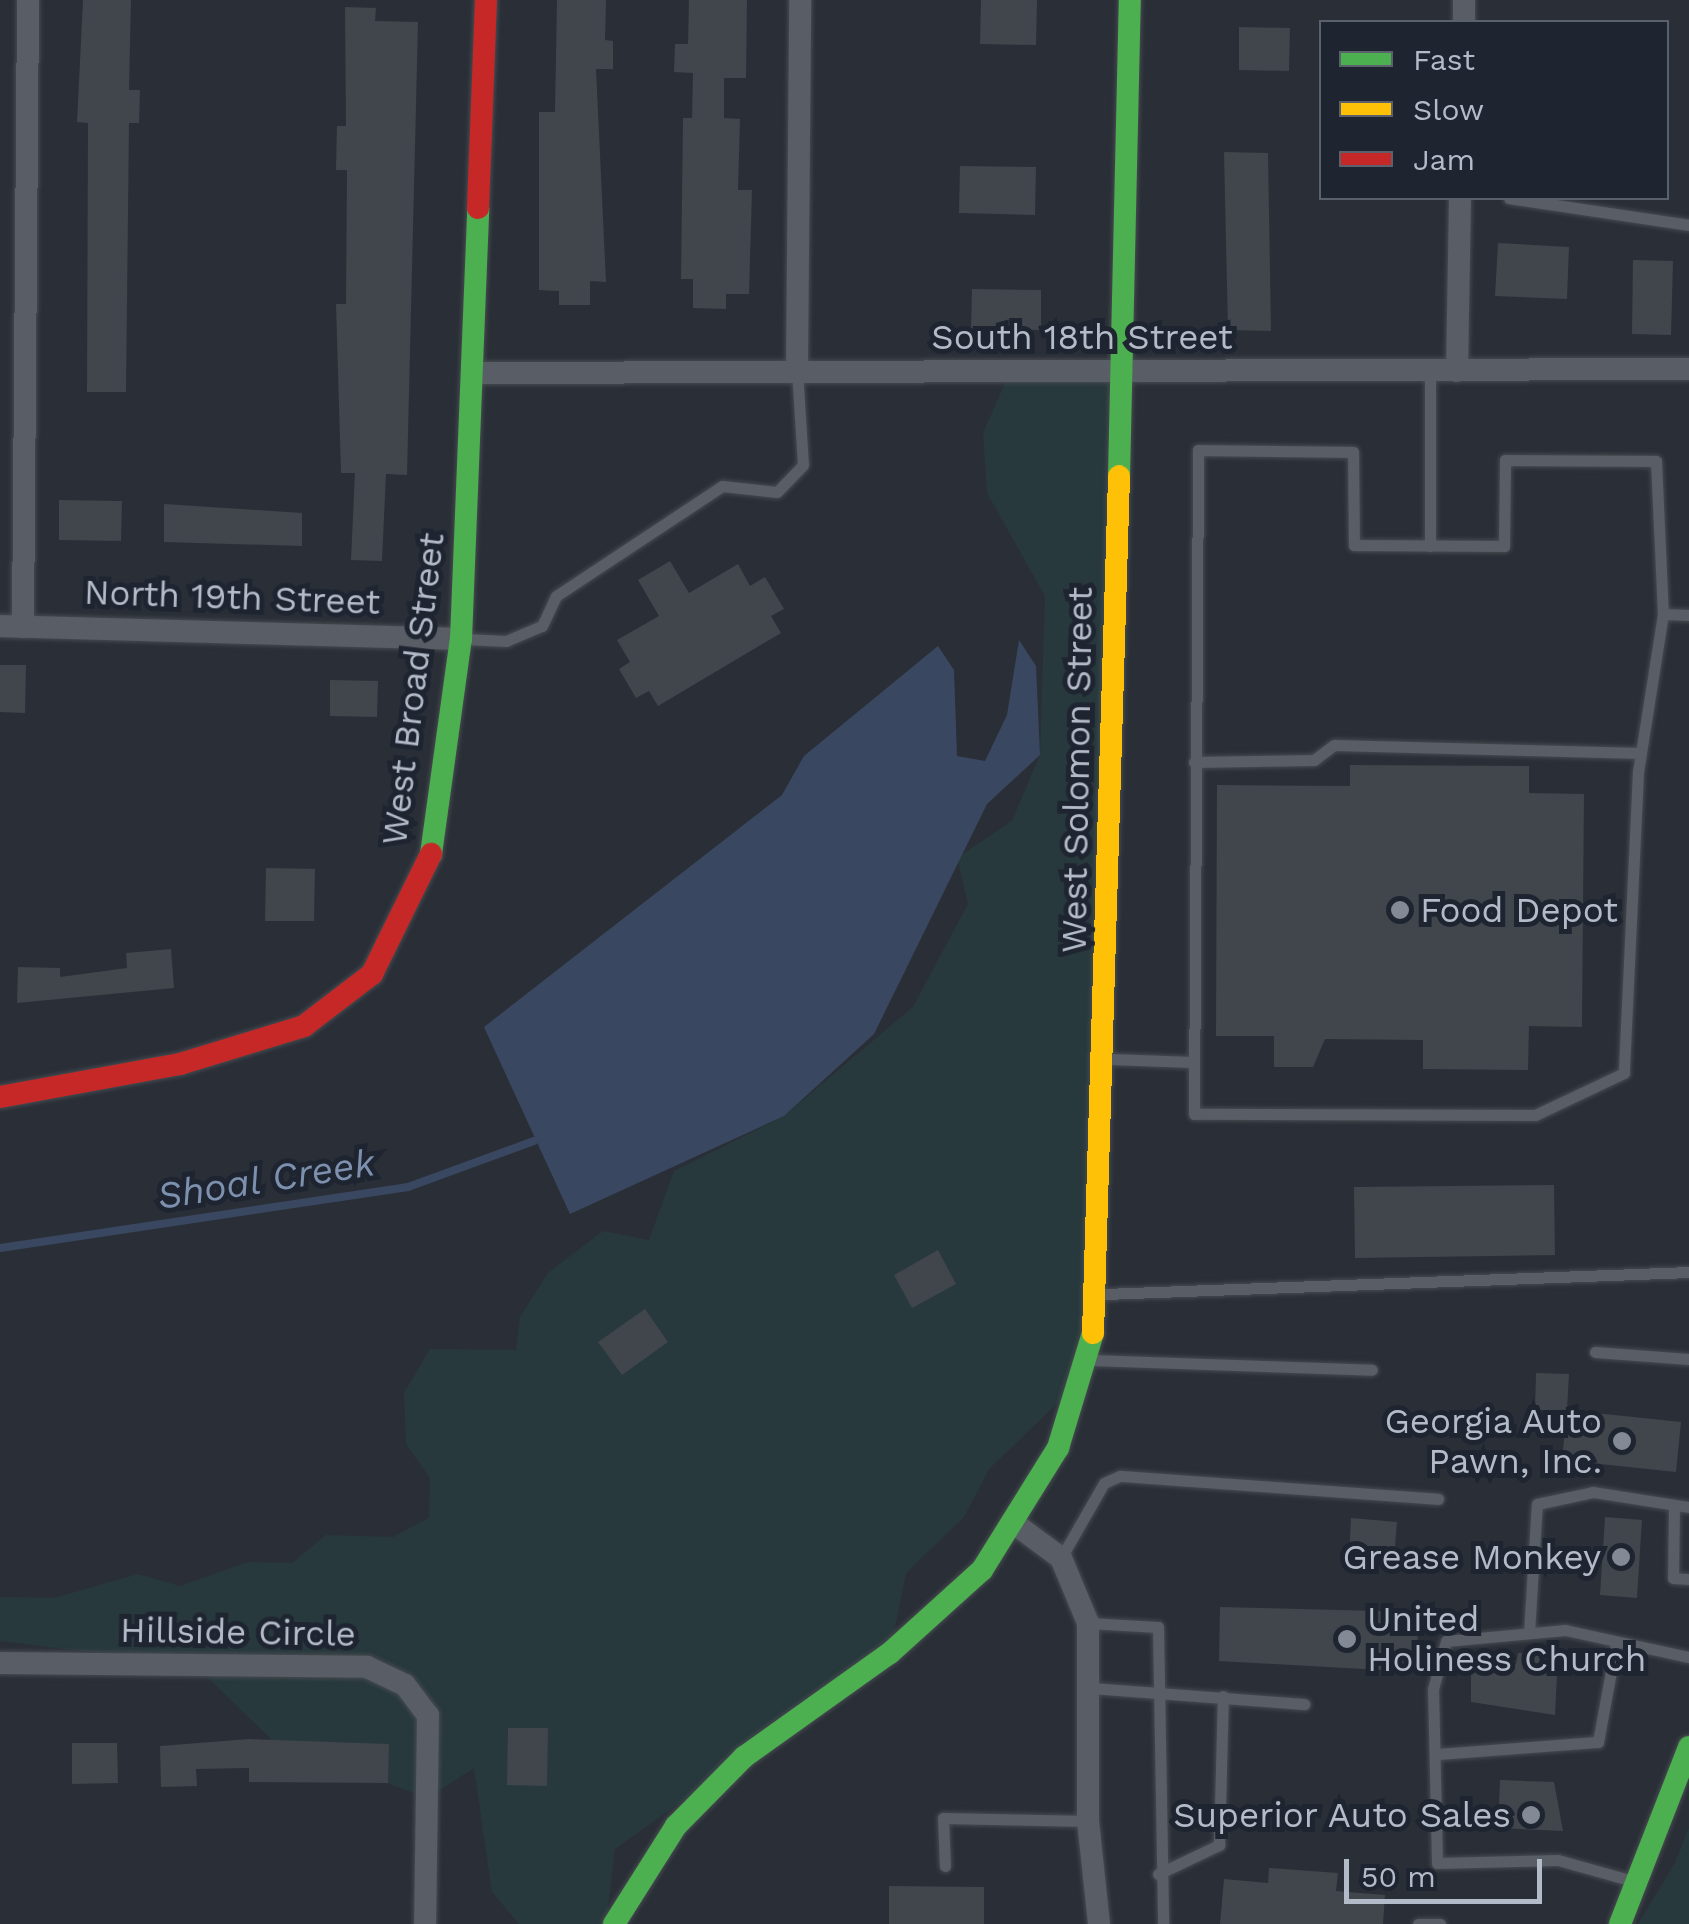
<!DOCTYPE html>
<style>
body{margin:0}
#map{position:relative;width:1689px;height:1924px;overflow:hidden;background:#2a2f37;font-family:"Work Sans",sans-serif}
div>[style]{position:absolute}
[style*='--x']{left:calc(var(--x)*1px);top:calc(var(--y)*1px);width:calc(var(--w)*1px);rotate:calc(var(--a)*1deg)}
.green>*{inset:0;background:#27393c}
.water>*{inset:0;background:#394860}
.stream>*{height:8px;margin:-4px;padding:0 4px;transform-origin:4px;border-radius:4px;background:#394860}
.building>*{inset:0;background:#41454c}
.roads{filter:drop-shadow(0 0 2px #464a50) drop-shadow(0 0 2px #464a50)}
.lane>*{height:11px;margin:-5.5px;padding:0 5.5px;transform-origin:5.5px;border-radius:5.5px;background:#595d65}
.street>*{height:22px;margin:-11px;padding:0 11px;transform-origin:11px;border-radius:11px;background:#595d65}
.fast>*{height:22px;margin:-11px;padding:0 11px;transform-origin:11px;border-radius:11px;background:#4caf50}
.slow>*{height:22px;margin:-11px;padding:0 11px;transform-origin:11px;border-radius:11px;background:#ffc107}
.jam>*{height:22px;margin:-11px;padding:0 11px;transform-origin:11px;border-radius:11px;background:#c62828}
.dots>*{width:28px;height:28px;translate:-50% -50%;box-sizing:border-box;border:5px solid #1e2531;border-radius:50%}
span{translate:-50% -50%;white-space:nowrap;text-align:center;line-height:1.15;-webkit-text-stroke:10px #1e2531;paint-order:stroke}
.street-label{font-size:35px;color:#b4bbc8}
.poi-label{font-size:35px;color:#b4bbc8}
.left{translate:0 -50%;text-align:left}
.right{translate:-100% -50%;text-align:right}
.water-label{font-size:38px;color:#7d90ae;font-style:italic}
.legend{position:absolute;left:1319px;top:20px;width:350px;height:180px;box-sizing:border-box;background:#1e2531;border:2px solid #5a616d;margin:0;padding:12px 18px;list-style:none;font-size:30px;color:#b4bbc8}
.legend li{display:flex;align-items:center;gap:20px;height:50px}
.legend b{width:50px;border:2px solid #5a616d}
.scale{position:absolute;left:1344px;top:1859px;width:198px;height:45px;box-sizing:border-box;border:5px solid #b4bbc8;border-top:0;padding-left:12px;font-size:30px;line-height:35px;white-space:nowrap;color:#b4bbc8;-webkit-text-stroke:8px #1e2531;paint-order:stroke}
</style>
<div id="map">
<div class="green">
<i style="clip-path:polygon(1010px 372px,1121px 372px,1086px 1376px,989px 1469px,964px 1517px,906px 1573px,890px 1653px,615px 1849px,606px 1924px,519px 1924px,492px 1892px,474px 1768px,427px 1798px,271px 1739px,195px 1665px,0 1641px,0 1597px,54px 1598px,138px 1574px,180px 1586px,248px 1562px,292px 1563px,326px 1535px,393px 1537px,429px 1518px,430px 1478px,406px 1444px,404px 1393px,430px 1349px,516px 1350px,520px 1317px,548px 1273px,603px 1231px,649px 1240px,674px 1171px,784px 1116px,913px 1007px,968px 904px,957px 858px,1012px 821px,1040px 755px,1045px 596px,987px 493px,983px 433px)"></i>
<i style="clip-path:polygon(1689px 1828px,1689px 1924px,1638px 1924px,1675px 1863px)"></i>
</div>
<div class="water">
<i style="clip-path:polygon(1019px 640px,1036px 666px,1040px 755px,987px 804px,874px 1034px,784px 1116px,570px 1214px,484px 1027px,782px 795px,804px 756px,938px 646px,954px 670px,957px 756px,985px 761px,1007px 715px)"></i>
</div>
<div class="stream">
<i style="--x:0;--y:1248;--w:413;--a:-8.5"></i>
<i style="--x:408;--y:1187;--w:134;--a:-20.1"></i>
</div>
<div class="building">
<i style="clip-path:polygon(83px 0,131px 0,129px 90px,140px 90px,139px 123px,129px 123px,126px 392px,87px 392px,88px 123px,77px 122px)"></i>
<i style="clip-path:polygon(557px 0,606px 0,605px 40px,613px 41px,613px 69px,596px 69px,606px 282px,590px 281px,590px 305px,559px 305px,559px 291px,539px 290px,539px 112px,555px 112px)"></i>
<i style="clip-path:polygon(689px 0,747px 0,746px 78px,724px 78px,724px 118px,740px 119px,738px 190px,752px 190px,749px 294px,726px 294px,726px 309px,693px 308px,693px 279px,681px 279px,683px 118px,692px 118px,693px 73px,674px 72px,675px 44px,688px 44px)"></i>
<i style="clip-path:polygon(981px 0,1037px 0,1036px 45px,980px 44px)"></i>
<i style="clip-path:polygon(345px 7px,376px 8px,375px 21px,418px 22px,407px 475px,386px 474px,382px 561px,351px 560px,355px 473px,341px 473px,336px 304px,346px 304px,347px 170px,336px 170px,337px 126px,346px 126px)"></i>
<i style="clip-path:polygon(1239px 27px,1290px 28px,1289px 71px,1239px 70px)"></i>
<i style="clip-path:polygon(1224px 152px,1268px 153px,1271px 331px,1228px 330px)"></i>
<i style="clip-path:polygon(960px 166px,1036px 167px,1035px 215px,959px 213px)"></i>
<i style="clip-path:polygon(1498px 243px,1569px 247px,1567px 299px,1495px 296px)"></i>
<i style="clip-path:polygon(1633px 260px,1673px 261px,1671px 335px,1632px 334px)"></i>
<i style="clip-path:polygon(972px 289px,1041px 290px,1041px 330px,971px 329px)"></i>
<i style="clip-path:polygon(59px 500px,122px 501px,121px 541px,59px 540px)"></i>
<i style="clip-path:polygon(164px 504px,302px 513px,302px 546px,164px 542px)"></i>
<i style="clip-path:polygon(670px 561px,689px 593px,738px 564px,750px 586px,765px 577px,784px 609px,771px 616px,781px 633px,658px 706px,649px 691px,636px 698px,619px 669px,630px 662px,617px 640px,659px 616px,638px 580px)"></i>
<i style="clip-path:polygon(0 665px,26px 665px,25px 713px,0 712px)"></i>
<i style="clip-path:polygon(330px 680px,378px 681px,377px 717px,330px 716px)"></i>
<i style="clip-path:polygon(1350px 765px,1529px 766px,1529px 793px,1584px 794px,1582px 1027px,1529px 1026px,1528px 1070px,1423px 1069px,1423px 1040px,1325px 1039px,1313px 1067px,1274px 1067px,1274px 1036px,1216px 1036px,1217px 785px,1350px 786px)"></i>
<i style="clip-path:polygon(266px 868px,315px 869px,314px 921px,265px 921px)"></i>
<i style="clip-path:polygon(171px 949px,174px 988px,17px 1003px,18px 967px,60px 968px,60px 977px,127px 968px,126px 953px)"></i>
<i style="clip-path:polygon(1554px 1185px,1555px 1255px,1355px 1258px,1354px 1187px)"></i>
<i style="clip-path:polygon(938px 1250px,956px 1284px,912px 1308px,894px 1275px)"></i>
<i style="clip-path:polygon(645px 1309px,668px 1342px,622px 1375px,598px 1342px)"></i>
<i style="clip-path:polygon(1536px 1373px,1569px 1374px,1567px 1410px,1535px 1410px)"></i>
<i style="clip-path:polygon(1567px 1410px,1681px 1422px,1676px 1472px,1562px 1460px)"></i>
<i style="clip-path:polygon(1605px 1517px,1642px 1520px,1637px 1598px,1600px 1595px)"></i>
<i style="clip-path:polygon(1351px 1518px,1397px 1522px,1394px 1559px,1349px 1556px)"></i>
<i style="clip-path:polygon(1220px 1607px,1419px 1612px,1416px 1672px,1219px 1661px)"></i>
<i style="clip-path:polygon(1518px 1653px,1558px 1654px,1555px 1715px,1471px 1702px,1471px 1663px,1516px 1664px)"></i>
<i style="clip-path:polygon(508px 1728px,548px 1728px,547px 1786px,507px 1785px)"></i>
<i style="clip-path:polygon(249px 1739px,389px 1744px,388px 1783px,249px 1782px,249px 1768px,196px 1769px,197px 1786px,161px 1787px,160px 1746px)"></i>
<i style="clip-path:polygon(72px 1743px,117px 1743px,118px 1783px,72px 1784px)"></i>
<i style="clip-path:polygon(1500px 1780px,1554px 1782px,1563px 1831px,1498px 1828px)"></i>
<i style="clip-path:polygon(1269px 1868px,1338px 1873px,1336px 1891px,1385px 1895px,1383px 1924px,1220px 1924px,1224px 1879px,1268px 1883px)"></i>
<i style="clip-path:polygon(889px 1886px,984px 1887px,984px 1924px,889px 1924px)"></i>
</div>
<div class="roads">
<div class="lane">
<i style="--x:1509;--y:198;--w:182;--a:8.5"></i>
<i style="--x:1198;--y:450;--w:155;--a:0.7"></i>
<i style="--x:1353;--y:452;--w:93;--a:89.4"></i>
<i style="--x:1354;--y:545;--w:150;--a:0.4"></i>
<i style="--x:1504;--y:546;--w:86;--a:-89.3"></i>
<i style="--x:1505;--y:460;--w:151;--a:0.4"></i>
<i style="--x:1656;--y:461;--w:153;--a:87.4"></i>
<i style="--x:1663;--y:614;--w:160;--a:99"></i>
<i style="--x:1638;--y:772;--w:301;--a:92.7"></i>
<i style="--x:1624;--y:1073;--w:98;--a:154.7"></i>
<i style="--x:1535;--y:1115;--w:341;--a:-179.8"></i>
<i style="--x:1194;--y:1114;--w:664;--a:-89.65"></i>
<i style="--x:1430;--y:546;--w:175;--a:-90"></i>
<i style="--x:1663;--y:614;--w:26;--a:2"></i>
<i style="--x:465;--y:639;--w:41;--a:2.8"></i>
<i style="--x:506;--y:641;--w:39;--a:-23"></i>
<i style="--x:542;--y:626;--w:33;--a:-65"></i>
<i style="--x:556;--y:596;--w:199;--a:-33.5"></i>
<i style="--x:722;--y:486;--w:55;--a:6.2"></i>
<i style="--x:777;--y:492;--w:37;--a:-46"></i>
<i style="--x:803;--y:465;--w:95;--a:-93.6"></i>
<i style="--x:1194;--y:762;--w:120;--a:-1"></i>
<i style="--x:1314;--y:760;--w:25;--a:-37"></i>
<i style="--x:1334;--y:745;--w:307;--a:1.5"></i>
<i style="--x:1109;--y:1059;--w:85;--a:2"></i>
<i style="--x:1104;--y:1294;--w:585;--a:-2.15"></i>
<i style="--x:1595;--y:1352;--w:94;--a:4.3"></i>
<i style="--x:1091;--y:1360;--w:281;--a:2"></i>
<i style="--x:1674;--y:1507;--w:71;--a:90.8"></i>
<i style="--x:1673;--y:1578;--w:16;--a:4"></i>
<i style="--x:1061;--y:1558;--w:86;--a:-60.2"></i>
<i style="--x:1104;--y:1483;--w:17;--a:-24"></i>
<i style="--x:1120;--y:1476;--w:319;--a:4.1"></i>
<i style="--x:1088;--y:1623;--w:70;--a:3.3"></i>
<i style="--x:1158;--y:1627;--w:297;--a:89"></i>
<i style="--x:1529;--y:1633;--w:129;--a:-86.5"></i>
<i style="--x:1537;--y:1504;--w:57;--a:-12.1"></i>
<i style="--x:1593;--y:1492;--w:97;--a:8.9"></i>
<i style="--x:1090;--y:1688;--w:215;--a:4.3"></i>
<i style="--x:1437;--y:1754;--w:161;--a:-4.3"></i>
<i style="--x:1598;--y:1742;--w:100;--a:-79.6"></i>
<i style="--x:945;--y:1866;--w:48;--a:-92.4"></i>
<i style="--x:943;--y:1818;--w:145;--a:1.2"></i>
<i style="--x:1158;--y:1874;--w:68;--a:-25.4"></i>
<i style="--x:1219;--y:1845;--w:149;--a:-88.5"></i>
<i style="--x:1633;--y:1881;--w:78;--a:-164.4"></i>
<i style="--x:1558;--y:1860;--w:121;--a:178.6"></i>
<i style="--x:1437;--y:1863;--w:174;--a:-91.3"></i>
<i style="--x:1433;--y:1689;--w:50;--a:-74.8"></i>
<i style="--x:1446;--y:1641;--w:120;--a:-5.3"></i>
<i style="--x:1565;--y:1630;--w:127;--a:12.3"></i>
<i style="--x:1418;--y:1924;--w:22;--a:0"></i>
</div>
<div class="street">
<i style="--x:1464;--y:22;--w:22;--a:-90"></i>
<i style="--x:797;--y:370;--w:370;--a:-89.5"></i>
<i style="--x:1457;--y:371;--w:173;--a:-89"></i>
<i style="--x:476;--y:373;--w:1213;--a:-0.19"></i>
<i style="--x:0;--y:626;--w:461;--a:1.6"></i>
<i style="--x:23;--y:627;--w:627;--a:-89.54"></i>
<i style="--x:1015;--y:1524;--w:57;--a:36.5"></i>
<i style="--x:1061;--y:1558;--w:70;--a:67.4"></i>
<i style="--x:1088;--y:1623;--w:198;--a:90"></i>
<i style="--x:1088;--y:1821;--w:104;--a:83.9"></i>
<i style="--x:0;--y:1663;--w:367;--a:0.6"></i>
<i style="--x:367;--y:1667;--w:42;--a:25.3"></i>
<i style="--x:405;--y:1685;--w:38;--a:53"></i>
<i style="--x:428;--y:1715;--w:209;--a:90.8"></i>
</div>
<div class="fast">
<i style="--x:1119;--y:476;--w:476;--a:-88.7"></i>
<i style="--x:431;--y:854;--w:217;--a:-82.1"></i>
<i style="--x:461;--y:639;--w:431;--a:-87.7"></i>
<i style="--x:614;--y:1924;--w:116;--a:-57.7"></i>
<i style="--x:676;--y:1826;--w:97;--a:-45.4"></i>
<i style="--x:744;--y:1757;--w:179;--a:-35.5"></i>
<i style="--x:890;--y:1653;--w:124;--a:-42.1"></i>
<i style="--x:982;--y:1570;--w:144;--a:-58.1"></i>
<i style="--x:1058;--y:1448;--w:120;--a:-73.1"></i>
<i style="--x:1620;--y:1924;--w:190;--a:-68.7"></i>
</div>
<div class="slow">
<i style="--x:1093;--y:1333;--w:857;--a:-88.26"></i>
</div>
<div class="jam">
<i style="--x:478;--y:208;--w:208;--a:-87.8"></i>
<i style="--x:0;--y:1097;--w:183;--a:-10.4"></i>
<i style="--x:180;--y:1064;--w:130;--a:-17"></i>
<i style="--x:304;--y:1026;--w:86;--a:-37.4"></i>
<i style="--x:372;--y:974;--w:134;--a:-63.8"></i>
</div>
</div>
<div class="dots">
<i style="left:1400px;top:910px;background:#848a95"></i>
<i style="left:1622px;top:1441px;background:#848a95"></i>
<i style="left:1621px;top:1557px;background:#848a95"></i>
<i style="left:1347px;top:1639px;background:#848a95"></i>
<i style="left:1531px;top:1815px;background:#848a95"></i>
</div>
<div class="street-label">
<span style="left:1082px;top:337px">South 18th Street</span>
<span style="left:232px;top:597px;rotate:2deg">North 19th Street</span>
<span style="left:413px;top:689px;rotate:-83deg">West Broad Street</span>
<span style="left:1077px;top:770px;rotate:-89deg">West Solomon Street</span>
<span style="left:238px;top:1632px;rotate:1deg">Hillside Circle</span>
</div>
<div class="poi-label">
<span class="left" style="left:1420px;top:910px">Food Depot</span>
<span class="right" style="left:1602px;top:1441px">Georgia Auto<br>Pawn, Inc.</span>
<span class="right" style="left:1601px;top:1557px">Grease Monkey</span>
<span class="left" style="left:1367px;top:1639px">United<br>Holiness Church</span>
<span class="right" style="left:1511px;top:1815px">Superior Auto Sales</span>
</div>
<div class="water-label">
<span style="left:266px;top:1180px;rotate:-9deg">Shoal Creek</span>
</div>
<ul class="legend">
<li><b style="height:12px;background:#4caf50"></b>Fast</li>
<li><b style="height:12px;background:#ffc107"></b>Slow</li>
<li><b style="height:12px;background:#c62828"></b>Jam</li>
</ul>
<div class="scale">50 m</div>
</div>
